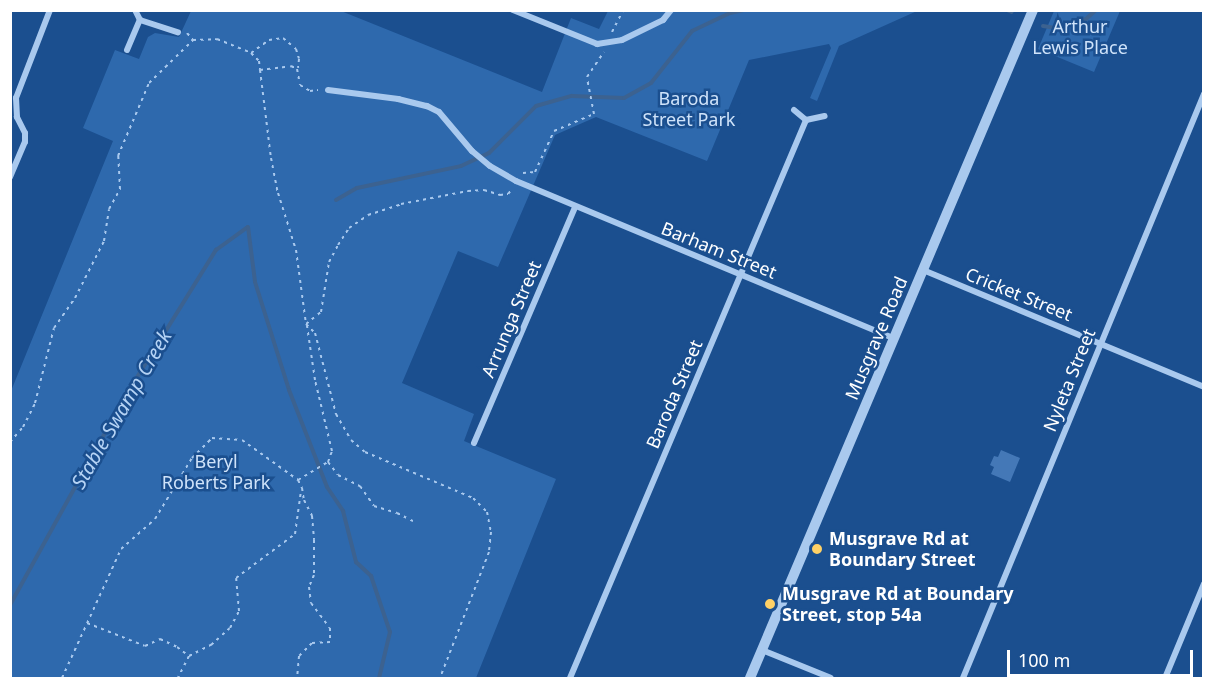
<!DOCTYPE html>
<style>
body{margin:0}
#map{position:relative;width:1214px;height:689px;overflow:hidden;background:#1b4f8f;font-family:"Noto Sans",sans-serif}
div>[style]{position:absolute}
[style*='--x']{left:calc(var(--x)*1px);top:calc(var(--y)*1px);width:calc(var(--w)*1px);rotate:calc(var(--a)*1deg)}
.green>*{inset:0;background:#2e69ad}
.stream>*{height:4px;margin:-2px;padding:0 2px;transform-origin:2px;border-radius:2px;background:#3c6290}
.building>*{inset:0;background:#4478b7}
.path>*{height:2px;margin-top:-1px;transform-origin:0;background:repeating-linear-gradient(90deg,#a9c9ee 0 3px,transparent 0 7.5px)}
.minor>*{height:6px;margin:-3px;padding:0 3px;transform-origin:3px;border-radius:3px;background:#a9c9ee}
.tertiary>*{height:10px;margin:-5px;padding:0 5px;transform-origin:5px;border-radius:5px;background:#a9c9ee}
.dots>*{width:16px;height:16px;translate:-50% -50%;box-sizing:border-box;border:3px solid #1b4f8f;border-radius:50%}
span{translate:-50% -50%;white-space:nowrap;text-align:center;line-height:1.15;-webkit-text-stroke:5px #1b4f8f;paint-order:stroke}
.park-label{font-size:18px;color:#cfe3fa}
.street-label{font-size:18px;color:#fff}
.poi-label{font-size:18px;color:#fff;font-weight:700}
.left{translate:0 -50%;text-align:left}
.water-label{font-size:20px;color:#b5d3f5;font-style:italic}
.frame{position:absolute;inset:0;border:12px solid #fff;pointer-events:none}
.scale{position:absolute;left:1007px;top:650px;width:186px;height:27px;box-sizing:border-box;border:3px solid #fff;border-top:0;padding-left:8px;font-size:18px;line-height:21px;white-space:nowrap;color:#fff;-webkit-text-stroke:4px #1b4f8f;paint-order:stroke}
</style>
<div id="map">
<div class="green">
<i style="clip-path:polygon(191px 11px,341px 11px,542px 92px,571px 18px,599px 29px,608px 11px,917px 11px,839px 46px,817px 101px,810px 98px,831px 48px,829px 44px,749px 60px,707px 161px,596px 117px,555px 135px,498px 267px,458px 251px,402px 383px,474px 414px,464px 441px,556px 479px,476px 678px,11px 678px,11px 391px,113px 141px,83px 128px,115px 50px,139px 59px,148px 37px,155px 33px,179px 37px)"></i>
<i style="clip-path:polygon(1054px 11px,1120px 11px,1094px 72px,1038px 49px)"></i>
</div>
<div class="stream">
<i style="--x:1007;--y:10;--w:5;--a:22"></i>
<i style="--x:1043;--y:26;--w:12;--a:9"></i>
<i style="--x:1055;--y:28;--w:32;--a:-16"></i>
<i style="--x:1086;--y:19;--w:13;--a:-42"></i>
<i style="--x:336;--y:200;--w:24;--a:-30"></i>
<i style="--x:357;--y:188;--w:106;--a:-11.9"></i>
<i style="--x:461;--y:166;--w:31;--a:-25"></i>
<i style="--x:489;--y:153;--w:66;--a:-45"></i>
<i style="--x:536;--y:106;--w:37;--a:-16"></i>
<i style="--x:572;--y:96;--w:52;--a:2.2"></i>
<i style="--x:624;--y:98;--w:31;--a:-29"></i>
<i style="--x:651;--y:83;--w:66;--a:-51.7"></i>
<i style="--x:692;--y:31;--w:42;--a:-25.3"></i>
<i style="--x:730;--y:13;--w:14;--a:-12"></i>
<i style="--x:10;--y:605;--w:240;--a:-61.1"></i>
<i style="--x:126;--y:395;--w:171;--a:-58.2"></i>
<i style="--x:216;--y:250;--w:39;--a:-36"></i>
<i style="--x:248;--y:227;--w:55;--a:82.7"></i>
<i style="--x:255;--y:282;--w:113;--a:72.5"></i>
<i style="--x:289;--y:390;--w:104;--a:68.6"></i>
<i style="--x:327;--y:487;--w:29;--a:56"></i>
<i style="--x:343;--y:511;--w:53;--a:75.7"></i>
<i style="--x:356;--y:562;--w:21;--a:43"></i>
<i style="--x:371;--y:576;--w:59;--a:71.3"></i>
<i style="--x:390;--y:632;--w:47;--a:103.4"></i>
</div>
<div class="building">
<i style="clip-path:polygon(1001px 450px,1020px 458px,1010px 482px,991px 474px,994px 467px,990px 465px,994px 456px,998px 457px)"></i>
</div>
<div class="path">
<i style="--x:612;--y:32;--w:25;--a:-63"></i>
<i style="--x:187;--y:33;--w:9;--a:49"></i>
<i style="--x:193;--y:40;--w:24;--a:-2"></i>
<i style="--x:217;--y:39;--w:37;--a:22"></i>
<i style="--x:251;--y:53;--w:11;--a:45"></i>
<i style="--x:259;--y:61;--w:9;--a:84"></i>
<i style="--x:260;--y:70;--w:31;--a:-7"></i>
<i style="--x:291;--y:66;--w:7;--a:27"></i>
<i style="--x:297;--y:69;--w:16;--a:79"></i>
<i style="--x:300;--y:85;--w:12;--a:31"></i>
<i style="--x:310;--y:91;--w:8;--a:-7"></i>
<i style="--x:251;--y:53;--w:22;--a:-36"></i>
<i style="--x:269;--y:40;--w:14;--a:-8"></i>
<i style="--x:283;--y:38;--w:17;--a:40"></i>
<i style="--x:296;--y:49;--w:10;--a:73"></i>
<i style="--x:299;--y:59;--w:9;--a:96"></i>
<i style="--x:260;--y:70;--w:89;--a:82.9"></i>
<i style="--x:271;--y:158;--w:36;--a:79"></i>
<i style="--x:278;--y:193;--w:60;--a:72.5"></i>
<i style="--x:296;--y:250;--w:75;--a:82.3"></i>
<i style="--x:306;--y:324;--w:19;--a:-39"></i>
<i style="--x:321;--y:312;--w:51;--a:-80.9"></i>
<i style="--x:329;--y:262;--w:19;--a:-62"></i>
<i style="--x:338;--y:245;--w:20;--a:-57"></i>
<i style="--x:349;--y:228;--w:23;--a:-34"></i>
<i style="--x:368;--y:215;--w:35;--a:-18"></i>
<i style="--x:401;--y:204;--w:68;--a:-11"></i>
<i style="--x:468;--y:191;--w:16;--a:-4"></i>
<i style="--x:484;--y:190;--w:17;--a:17"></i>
<i style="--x:500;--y:195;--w:8;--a:-7"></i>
<i style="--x:508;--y:194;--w:6;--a:-51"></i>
<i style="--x:523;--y:173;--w:12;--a:-5"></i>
<i style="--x:535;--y:172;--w:45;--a:-65.1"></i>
<i style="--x:554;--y:131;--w:43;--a:-23"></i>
<i style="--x:594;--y:114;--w:38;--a:-101"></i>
<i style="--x:587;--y:77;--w:30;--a:-56"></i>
<i style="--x:306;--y:324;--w:13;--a:45"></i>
<i style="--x:315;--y:333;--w:84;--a:75.5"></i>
<i style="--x:336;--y:414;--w:30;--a:60"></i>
<i style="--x:351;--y:440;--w:18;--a:41"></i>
<i style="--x:365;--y:452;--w:117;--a:23.1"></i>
<i style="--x:473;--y:498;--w:20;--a:45"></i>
<i style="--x:487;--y:512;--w:20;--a:79"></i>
<i style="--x:491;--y:532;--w:20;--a:96"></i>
<i style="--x:489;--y:552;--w:135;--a:111.3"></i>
<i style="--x:10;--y:442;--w:20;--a:-49"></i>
<i style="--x:23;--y:427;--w:27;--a:-63"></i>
<i style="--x:35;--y:403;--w:77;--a:-75.8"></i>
<i style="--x:54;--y:328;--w:37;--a:-55"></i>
<i style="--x:75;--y:298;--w:64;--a:-63"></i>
<i style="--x:104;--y:241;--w:32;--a:-81"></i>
<i style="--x:109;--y:209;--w:23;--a:-61"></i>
<i style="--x:120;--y:189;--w:33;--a:-93"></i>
<i style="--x:118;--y:156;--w:79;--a:-67"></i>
<i style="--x:149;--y:83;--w:62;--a:-44.3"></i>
<i style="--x:328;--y:462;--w:16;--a:52"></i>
<i style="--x:338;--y:475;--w:25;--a:27"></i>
<i style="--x:360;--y:486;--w:24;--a:55"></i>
<i style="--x:374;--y:506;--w:24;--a:17"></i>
<i style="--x:397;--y:513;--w:18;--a:27"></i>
<i style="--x:298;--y:480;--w:35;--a:-31"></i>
<i style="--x:328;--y:462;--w:12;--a:-70"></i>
<i style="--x:332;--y:451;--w:73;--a:-103.5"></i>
<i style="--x:315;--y:380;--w:55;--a:-98.4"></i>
<i style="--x:87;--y:623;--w:62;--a:21.6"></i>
<i style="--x:145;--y:646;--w:17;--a:-25"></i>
<i style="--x:160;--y:639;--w:19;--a:25"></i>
<i style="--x:177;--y:647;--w:15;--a:37"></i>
<i style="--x:189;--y:656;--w:25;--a:117"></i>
<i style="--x:189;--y:656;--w:25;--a:-27"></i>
<i style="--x:211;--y:645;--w:25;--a:-42"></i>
<i style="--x:230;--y:628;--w:19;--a:-62"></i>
<i style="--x:239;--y:611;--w:33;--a:-95"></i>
<i style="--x:236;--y:578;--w:74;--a:-36.7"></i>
<i style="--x:295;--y:534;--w:43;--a:-82.1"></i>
<i style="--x:62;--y:678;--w:142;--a:-65.4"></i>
<i style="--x:121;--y:549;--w:45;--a:-41.4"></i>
<i style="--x:155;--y:519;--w:71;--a:-58.8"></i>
<i style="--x:192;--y:458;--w:28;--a:-45"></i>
<i style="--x:212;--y:438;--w:30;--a:4"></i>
<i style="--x:242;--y:440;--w:69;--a:35.5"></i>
<i style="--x:298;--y:480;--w:9;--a:63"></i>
<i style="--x:302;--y:488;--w:12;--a:81"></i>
<i style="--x:304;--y:500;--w:18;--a:63"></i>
<i style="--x:312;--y:516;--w:24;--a:85"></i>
<i style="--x:314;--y:540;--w:35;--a:90"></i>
<i style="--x:314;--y:575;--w:13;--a:113"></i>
<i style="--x:309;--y:587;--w:16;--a:83"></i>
<i style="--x:311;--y:603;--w:31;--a:53"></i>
<i style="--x:330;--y:628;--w:14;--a:90"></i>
<i style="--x:330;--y:642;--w:18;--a:177"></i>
<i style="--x:312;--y:643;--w:18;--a:135"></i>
<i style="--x:299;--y:656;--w:22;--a:95"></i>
</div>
<div class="minor">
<i style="--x:135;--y:10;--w:11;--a:63"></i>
<i style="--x:140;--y:20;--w:40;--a:18"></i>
<i style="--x:513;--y:10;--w:91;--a:22"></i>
<i style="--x:597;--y:44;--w:25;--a:-9"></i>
<i style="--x:622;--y:40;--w:46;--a:-26"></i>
<i style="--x:663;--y:20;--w:13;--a:-51"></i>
<i style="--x:127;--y:50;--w:33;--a:-67"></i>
<i style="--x:328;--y:90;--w:71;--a:7.3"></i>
<i style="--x:398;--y:99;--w:30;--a:14"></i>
<i style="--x:427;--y:106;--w:13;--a:27"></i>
<i style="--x:439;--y:112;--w:51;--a:49.8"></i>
<i style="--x:472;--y:151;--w:23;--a:40"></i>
<i style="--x:490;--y:166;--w:30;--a:30"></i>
<i style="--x:516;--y:181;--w:409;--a:22.6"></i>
<i style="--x:794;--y:110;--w:16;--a:40"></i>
<i style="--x:806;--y:120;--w:19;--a:-12"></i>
<i style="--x:10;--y:177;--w:38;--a:-67"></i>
<i style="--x:25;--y:142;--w:9;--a:-90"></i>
<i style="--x:25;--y:133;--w:18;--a:-117"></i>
<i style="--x:17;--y:117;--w:19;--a:-93"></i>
<i style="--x:16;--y:98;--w:94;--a:-68.9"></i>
<i style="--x:923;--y:270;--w:304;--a:22.6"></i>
<i style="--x:474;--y:443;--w:257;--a:-66.8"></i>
<i style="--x:762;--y:650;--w:74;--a:22.1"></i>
<i style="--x:570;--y:678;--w:606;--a:-67.07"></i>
<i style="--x:963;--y:678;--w:632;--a:-67.58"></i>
<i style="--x:1165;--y:678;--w:102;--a:-67.5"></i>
</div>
<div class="tertiary">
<i style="--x:750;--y:678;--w:725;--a:-67.04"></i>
</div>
<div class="dots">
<i style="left:817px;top:549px;background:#ffd166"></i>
<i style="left:770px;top:604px;background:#ffd166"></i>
</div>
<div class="park-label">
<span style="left:1080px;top:37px">Arthur<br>Lewis Place</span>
<span style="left:689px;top:109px">Baroda<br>Street Park</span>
<span style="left:216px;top:472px">Beryl<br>Roberts Park</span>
</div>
<div class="street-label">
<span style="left:719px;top:250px;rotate:22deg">Barham Street</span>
<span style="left:1019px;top:294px;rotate:22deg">Cricket Street</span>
<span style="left:511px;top:319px;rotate:-67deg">Arrunga Street</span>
<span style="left:876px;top:338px;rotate:-67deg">Musgrave Road</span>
<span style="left:1069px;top:380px;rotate:-68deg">Nyleta Street</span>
<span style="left:674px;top:394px;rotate:-67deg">Baroda Street</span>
</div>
<div class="poi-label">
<span class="left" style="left:829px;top:549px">Musgrave Rd at<br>Boundary Street</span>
<span class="left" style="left:782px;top:604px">Musgrave Rd at Boundary<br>Street, stop 54a</span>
</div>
<div class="water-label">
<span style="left:121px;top:409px;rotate:-60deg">Stable Swamp Creek</span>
</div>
<div class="frame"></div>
<div class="scale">100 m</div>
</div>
